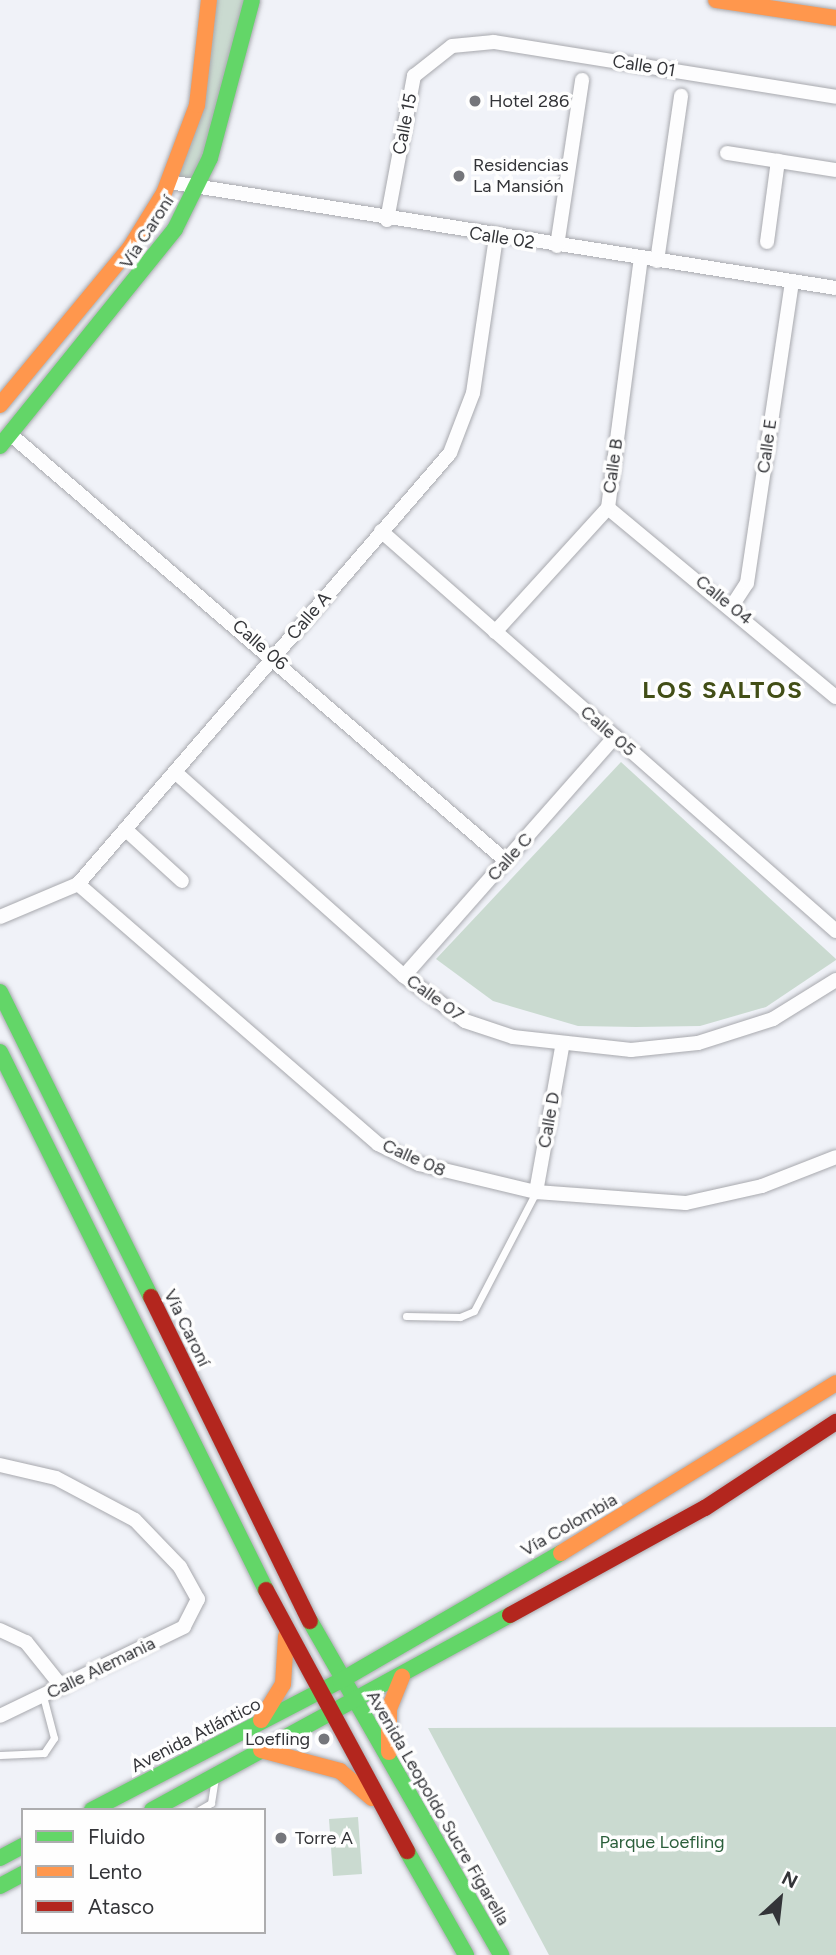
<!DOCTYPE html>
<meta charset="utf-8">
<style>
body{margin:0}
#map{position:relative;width:836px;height:1955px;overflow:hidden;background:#f0f2f8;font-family:Figtree,sans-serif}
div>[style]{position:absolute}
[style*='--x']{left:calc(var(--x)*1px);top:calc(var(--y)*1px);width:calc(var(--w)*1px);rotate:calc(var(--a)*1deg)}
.green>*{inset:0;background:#cadad0}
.roads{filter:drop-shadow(0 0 2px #a8a9ae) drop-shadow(0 0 2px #a8a9ae)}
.lane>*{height:7px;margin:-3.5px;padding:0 3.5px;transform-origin:3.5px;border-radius:3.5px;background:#fdfdfe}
.street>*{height:14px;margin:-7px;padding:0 7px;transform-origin:7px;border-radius:7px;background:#fdfdfe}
.fast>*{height:16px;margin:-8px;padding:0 8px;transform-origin:8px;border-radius:8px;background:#63d668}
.slow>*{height:16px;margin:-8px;padding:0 8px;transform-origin:8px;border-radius:8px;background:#ff974d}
.jam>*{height:16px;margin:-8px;padding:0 8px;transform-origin:8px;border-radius:8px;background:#b3261e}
.dots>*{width:19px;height:19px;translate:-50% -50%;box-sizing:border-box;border:4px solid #fefefe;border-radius:50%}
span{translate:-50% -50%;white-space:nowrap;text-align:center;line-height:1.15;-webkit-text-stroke:7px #fefefe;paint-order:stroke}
.street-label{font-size:18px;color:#333438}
.poi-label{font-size:18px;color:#333438}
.left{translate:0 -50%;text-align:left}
.right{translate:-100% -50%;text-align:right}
.park-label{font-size:18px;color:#2b5f3b}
.district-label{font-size:24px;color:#424e16;font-weight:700;letter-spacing:2px}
.legend{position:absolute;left:21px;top:1808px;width:245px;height:126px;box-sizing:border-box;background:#fefefe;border:2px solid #adadaf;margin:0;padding:9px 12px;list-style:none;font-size:21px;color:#333438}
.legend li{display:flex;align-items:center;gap:14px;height:35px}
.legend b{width:35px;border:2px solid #adadaf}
.north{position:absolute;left:745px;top:1864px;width:70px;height:70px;-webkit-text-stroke:5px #fefefe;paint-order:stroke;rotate:27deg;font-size:19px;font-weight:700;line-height:28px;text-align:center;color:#333438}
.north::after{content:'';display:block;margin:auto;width:24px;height:32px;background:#333438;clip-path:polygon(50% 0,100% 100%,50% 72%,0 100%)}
</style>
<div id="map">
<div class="green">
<i style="clip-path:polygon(209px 0,252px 0,196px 188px,169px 182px,183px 154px)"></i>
<i style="clip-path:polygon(621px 762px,836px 959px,836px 960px,766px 1007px,700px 1026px,636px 1027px,578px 1026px,493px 1001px,436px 959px)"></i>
<i style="clip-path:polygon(836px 1727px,836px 1955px,549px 1955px,428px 1728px)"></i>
<i style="clip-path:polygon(358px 1817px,362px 1874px,333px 1876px,329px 1819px)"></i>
</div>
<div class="roads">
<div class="lane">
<i style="--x:406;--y:1316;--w:54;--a:1.1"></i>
<i style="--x:460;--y:1317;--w:15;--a:-23"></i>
<i style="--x:474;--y:1311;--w:134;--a:-62.5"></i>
<i style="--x:0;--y:1755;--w:44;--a:-2.6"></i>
<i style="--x:44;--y:1753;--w:18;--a:-56"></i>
<i style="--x:54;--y:1738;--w:43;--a:-104.7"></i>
<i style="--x:199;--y:1810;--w:14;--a:-30"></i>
<i style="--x:211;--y:1803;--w:24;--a:-81"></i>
</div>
<div class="street">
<i style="--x:727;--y:153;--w:110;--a:8.9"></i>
<i style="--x:169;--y:182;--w:675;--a:9.03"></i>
<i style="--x:387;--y:220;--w:147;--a:-79.4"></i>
<i style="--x:414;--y:76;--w:48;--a:-38.3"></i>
<i style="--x:452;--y:46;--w:42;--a:-5.4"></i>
<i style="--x:494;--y:42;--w:346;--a:9.1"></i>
<i style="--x:767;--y:242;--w:82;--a:-82.3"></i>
<i style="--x:557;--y:246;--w:168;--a:-81.4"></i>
<i style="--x:657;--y:261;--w:167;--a:-81.7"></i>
<i style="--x:10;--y:434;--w:654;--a:40.72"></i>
<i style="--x:608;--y:508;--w:296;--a:39.7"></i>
<i style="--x:381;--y:531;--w:606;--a:41.32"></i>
<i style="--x:732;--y:606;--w:27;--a:-57"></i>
<i style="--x:747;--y:583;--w:305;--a:-81.5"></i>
<i style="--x:495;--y:632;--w:168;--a:-47.7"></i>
<i style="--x:608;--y:508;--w:251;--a:-82.5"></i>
<i style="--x:175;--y:772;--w:307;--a:41.7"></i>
<i style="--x:404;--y:976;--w:76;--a:36.4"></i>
<i style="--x:465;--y:1021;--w:51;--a:18.4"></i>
<i style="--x:513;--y:1037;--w:119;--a:6.3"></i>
<i style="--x:631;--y:1050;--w:67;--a:-6"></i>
<i style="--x:698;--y:1043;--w:79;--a:-17.7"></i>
<i style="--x:773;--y:1019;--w:74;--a:-31.8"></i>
<i style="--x:125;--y:829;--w:77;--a:42.4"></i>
<i style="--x:78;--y:884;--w:397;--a:40.9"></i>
<i style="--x:378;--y:1144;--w:46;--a:26"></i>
<i style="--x:419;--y:1164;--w:120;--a:13.5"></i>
<i style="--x:536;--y:1192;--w:150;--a:4.2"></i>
<i style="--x:686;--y:1203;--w:78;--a:-12.6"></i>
<i style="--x:762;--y:1186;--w:79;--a:-21.4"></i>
<i style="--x:0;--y:917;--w:85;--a:-22.9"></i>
<i style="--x:78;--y:884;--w:569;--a:-49.2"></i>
<i style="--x:450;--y:453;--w:64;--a:-69"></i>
<i style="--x:473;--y:393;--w:158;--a:-81.6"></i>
<i style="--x:404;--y:976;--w:319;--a:-48.6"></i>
<i style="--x:536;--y:1192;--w:147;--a:-79.8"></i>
<i style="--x:0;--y:1465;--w:57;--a:13.1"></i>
<i style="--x:56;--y:1478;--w:89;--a:28"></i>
<i style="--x:135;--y:1520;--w:65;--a:46.2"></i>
<i style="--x:180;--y:1567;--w:37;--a:61"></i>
<i style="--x:198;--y:1599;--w:31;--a:117"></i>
<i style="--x:184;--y:1627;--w:204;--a:154.2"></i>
<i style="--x:0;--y:1630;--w:29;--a:25"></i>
<i style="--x:26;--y:1642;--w:58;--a:51.3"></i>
</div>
<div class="fast">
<i style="--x:0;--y:446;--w:279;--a:-51.1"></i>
<i style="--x:175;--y:229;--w:79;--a:-63.8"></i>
<i style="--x:210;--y:158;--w:163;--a:-75.1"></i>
<i style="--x:0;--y:992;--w:340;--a:63.7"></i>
<i style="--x:0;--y:1052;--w:600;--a:63.69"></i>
<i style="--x:310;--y:1621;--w:385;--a:60.2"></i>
<i style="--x:92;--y:1810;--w:280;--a:-27.5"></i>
<i style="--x:340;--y:1681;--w:255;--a:-30.1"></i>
<i style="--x:152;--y:1810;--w:408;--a:-28.6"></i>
<i style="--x:407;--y:1851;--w:120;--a:60.4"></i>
<i style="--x:0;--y:1858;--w:26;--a:-28"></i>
<i style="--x:0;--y:1886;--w:26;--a:-28"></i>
</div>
<div class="slow">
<i style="--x:716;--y:0;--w:121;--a:8.5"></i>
<i style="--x:0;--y:405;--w:204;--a:-50.4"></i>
<i style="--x:130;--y:248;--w:65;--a:-58.3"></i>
<i style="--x:164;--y:193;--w:94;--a:-69.4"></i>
<i style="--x:197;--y:105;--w:106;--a:-83.5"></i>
<i style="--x:561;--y:1553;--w:323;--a:-31.7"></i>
<i style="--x:261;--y:1720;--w:42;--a:-58.6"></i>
<i style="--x:283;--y:1684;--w:48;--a:-86.4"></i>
<i style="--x:261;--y:1750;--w:82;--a:14.9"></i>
<i style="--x:340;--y:1771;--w:42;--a:40.2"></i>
<i style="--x:389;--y:1752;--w:43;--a:-90"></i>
<i style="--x:389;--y:1709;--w:35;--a:-68"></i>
</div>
<div class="jam">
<i style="--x:151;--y:1297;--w:361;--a:63.9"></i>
<i style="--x:266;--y:1590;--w:297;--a:61.6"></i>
<i style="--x:510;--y:1615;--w:222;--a:-28.8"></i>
<i style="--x:705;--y:1508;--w:157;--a:-33.3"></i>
</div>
</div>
<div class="dots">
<i style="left:475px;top:101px;background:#75767b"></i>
<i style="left:459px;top:176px;background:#75767b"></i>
<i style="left:324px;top:1739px;background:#75767b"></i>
<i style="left:281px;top:1838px;background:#75767b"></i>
</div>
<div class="street-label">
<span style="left:644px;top:66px;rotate:9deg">Calle 01</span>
<span style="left:405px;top:124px;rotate:-79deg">Calle 15</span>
<span style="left:147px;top:232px;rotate:-57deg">Vía Caroní</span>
<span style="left:502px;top:238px;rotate:9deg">Calle 02</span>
<span style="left:767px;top:446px;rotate:-82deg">Calle E</span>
<span style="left:613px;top:466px;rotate:-82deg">Calle B</span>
<span style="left:724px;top:600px;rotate:39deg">Calle 04</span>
<span style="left:309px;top:616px;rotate:-49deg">Calle A</span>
<span style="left:260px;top:645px;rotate:41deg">Calle 06</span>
<span style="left:608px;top:731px;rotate:41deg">Calle 05</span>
<span style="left:510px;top:857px;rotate:-48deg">Calle C</span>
<span style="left:435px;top:998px;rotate:36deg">Calle 07</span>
<span style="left:549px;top:1120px;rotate:-80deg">Calle D</span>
<span style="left:414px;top:1158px;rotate:24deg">Calle 08</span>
<span style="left:187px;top:1328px;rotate:64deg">Vía Caroní</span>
<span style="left:569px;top:1525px;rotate:-30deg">Vía Colombia</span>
<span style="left:101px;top:1668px;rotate:-26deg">Calle Alemania</span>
<span style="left:196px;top:1735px;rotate:-27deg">Avenida Atlántico</span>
<span style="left:438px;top:1808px;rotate:60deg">Avenida Leopoldo Sucre Figarella</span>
</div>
<div class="poi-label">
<span class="left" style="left:489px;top:101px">Hotel 286</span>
<span class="left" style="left:473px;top:176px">Residencias<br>La Mansión</span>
<span class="right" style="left:310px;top:1739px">Loefling</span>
<span class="left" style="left:295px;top:1838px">Torre A</span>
</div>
<div class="park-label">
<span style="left:662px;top:1842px">Parque Loefling</span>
</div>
<div class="district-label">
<span style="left:723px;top:690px">LOS SALTOS</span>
</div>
<ul class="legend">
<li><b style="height:9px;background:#63d668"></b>Fluido</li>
<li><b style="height:9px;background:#ff974d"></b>Lento</li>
<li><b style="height:9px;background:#b3261e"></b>Atasco</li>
</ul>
<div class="north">N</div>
</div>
